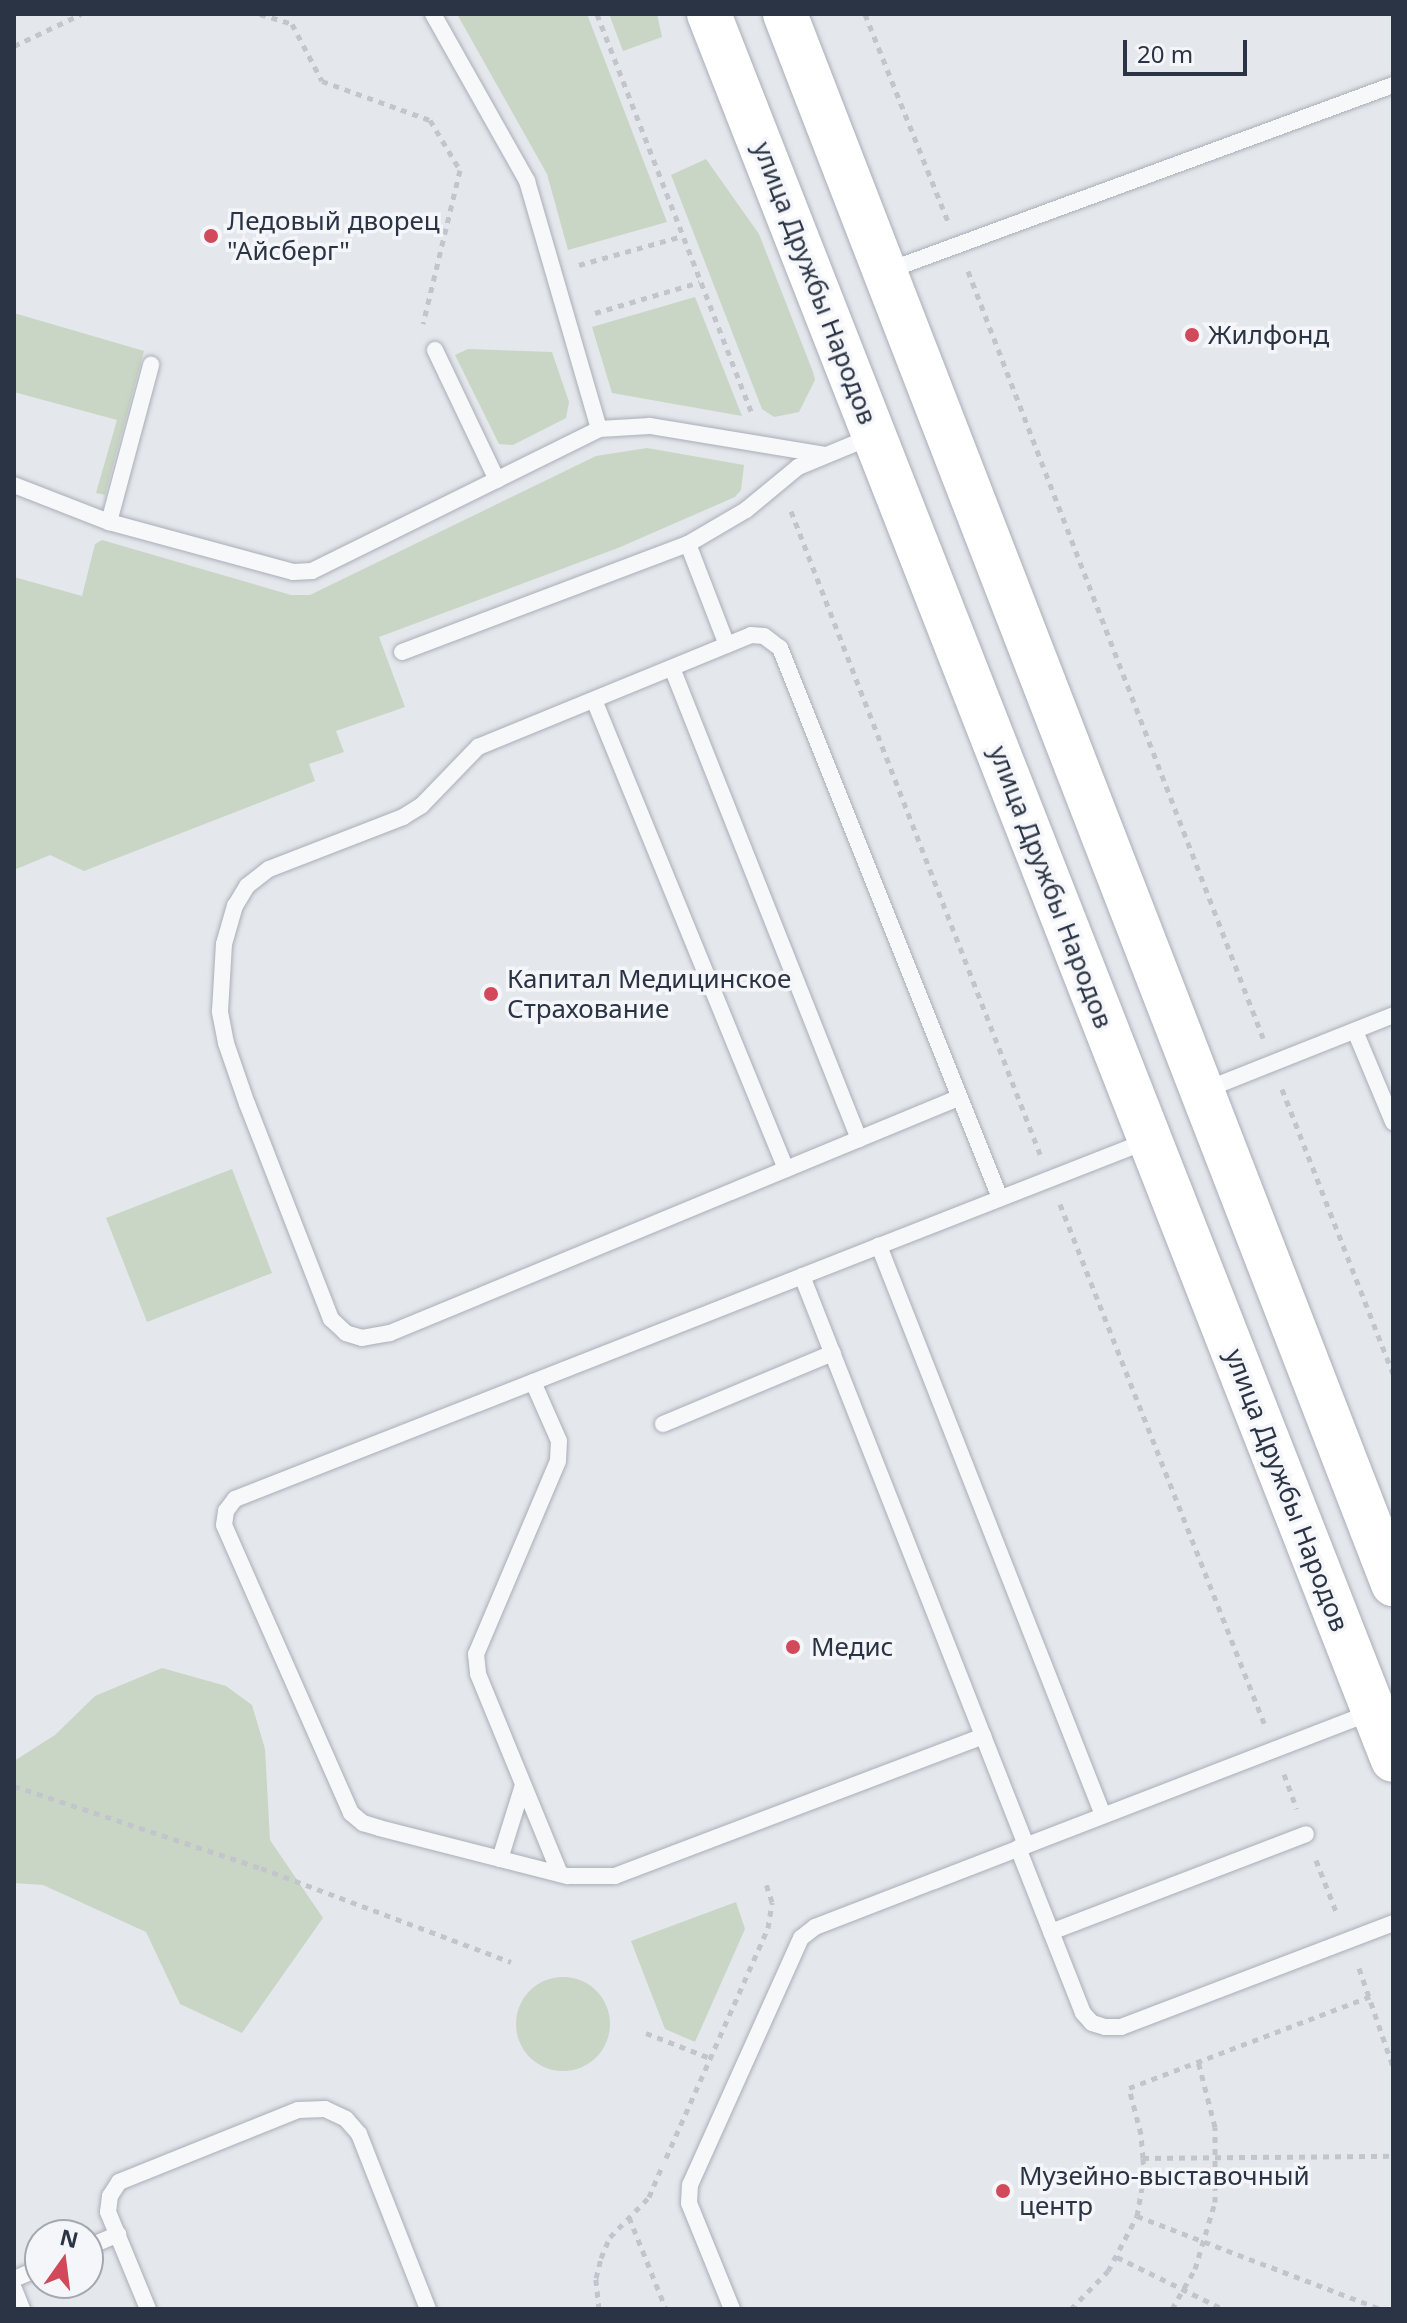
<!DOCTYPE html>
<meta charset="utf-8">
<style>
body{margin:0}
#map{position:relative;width:1407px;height:2323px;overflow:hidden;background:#e4e7ec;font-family:"Noto Sans",sans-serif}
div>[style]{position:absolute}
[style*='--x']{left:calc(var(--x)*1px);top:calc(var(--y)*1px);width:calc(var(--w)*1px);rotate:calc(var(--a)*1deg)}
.green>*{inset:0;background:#c9d6c5}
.round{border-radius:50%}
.path>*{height:5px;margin-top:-2.5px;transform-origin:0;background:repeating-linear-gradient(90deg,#c2c5cb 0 6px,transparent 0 12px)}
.roads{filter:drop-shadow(0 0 2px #a9aeb7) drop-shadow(0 0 2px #a9aeb7)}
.lane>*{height:16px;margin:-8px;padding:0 8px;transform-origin:8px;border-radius:8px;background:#f7f8fa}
.secondary>*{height:44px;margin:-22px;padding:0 22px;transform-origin:22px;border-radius:22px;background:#fff}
.dots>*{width:22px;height:22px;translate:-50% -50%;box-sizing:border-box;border:4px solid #f4f6f9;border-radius:50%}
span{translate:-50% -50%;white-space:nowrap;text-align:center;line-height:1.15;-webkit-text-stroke:7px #f4f6f9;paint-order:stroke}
.poi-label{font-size:26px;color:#2b3445}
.left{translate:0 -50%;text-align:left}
.street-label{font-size:26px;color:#2b3445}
.frame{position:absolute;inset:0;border:16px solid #2b3445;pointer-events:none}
.north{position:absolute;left:24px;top:2219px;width:80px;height:80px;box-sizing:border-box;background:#f4f6f9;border:2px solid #a4a8b1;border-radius:50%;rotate:14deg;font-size:22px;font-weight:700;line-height:32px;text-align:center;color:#2b3445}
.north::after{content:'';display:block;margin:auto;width:28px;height:36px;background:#d1495b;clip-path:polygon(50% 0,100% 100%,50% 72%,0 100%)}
.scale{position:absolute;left:1123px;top:40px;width:124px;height:36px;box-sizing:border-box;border:4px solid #2b3445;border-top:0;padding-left:10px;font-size:24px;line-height:28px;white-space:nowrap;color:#2b3445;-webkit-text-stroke:6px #f4f6f9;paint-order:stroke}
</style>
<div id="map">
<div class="green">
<i style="clip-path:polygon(457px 14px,587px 14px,667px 222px,568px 250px,547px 174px)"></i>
<i style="clip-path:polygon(609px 14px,657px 14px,662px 37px,623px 51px)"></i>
<i style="clip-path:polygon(706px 159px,759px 234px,813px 372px,815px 380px,799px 412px,774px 417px,762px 409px,671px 175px)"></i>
<i style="clip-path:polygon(695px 297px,742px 416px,612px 393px,592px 327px)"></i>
<i style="clip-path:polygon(14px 313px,144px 351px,105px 495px,96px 493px,117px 420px,14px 392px)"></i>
<i style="clip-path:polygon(468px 349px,552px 352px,569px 402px,566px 418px,513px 445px,499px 444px,455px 355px)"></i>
<i style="clip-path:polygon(647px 448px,744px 465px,741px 490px,735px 497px,618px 548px,379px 637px,405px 707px,336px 731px,344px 752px,309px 764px,315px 781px,84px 871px,50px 855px,14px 870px,14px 577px,82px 596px,95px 544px,102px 540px,291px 595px,310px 595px,596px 456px)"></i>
<i style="clip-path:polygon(232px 1169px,272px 1273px,147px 1322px,106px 1218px)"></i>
<i style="clip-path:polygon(162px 1668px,226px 1686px,252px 1705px,265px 1749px,270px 1840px,323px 1918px,242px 2033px,180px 2004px,146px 1932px,43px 1885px,14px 1883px,14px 1761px,55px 1735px,95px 1696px)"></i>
<i style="clip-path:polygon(736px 1902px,745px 1929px,695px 2042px,665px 2029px,631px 1941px)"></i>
<i class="round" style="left:516px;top:1977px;width:94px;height:94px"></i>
</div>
<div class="path">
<i style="--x:260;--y:14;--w:34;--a:17"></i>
<i style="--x:292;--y:24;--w:64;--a:62.2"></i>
<i style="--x:322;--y:81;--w:115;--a:19.9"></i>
<i style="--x:430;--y:120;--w:58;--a:59"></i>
<i style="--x:460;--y:170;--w:158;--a:103.5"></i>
<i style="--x:597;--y:14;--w:431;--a:68.8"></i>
<i style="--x:865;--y:14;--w:223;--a:68.2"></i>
<i style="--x:14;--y:46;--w:74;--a:-25.5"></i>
<i style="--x:579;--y:265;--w:107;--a:-15.7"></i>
<i style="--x:968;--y:271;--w:822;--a:68.96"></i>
<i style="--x:595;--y:313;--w:109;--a:-16.4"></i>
<i style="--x:791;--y:511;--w:690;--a:68.83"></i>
<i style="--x:1282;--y:1089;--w:305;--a:68.7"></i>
<i style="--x:1060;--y:1204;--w:558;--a:68.54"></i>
<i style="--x:1284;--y:1774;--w:37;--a:70"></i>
<i style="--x:14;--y:1786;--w:260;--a:18.4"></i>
<i style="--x:261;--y:1868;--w:267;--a:20.6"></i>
<i style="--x:1316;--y:1860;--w:58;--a:68.7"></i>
<i style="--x:1359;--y:1968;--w:105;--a:71"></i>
<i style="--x:646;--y:2033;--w:69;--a:21.3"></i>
<i style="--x:666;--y:2158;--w:252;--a:-66.1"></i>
<i style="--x:768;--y:1928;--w:26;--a:-81"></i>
<i style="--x:772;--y:1902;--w:22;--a:-108"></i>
<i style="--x:1143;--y:2158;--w:250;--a:-0.5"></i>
<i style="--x:1137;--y:2216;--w:260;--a:20.9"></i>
<i style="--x:629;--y:2217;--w:99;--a:68.1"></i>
<i style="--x:1117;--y:2257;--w:118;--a:26.1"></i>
<i style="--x:599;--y:2309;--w:31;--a:-96"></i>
<i style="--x:596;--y:2278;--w:21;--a:-76"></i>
<i style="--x:601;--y:2258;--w:23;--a:-67"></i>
<i style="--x:610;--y:2237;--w:56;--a:-45.7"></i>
<i style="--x:649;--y:2197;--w:33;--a:-67"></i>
<i style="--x:1071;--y:2309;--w:53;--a:-45.8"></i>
<i style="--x:1108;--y:2271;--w:62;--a:-62.2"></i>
<i style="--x:1137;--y:2216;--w:41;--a:-80.1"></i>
<i style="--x:1144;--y:2176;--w:18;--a:-93"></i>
<i style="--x:1143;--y:2158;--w:24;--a:-95"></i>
<i style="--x:1141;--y:2134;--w:48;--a:-104.6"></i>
<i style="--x:1129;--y:2088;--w:259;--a:-20.8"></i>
<i style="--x:1172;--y:2309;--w:46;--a:-60.1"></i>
<i style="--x:1195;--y:2269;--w:70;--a:-73.4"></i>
<i style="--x:1215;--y:2202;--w:75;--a:-90"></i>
<i style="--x:1215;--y:2127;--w:68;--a:-104.4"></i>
</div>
<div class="roads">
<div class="lane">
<i style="--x:433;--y:14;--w:192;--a:60.6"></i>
<i style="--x:527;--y:181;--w:258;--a:73.8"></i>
<i style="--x:887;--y:271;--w:539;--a:-20.18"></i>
<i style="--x:435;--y:350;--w:144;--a:64.5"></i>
<i style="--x:14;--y:485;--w:102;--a:21.3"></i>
<i style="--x:109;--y:522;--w:191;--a:15.2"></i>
<i style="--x:293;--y:572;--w:19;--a:-3"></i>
<i style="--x:312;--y:571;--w:320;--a:-26.3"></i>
<i style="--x:599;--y:429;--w:51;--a:-3.4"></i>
<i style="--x:650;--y:426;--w:177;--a:9.4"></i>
<i style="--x:109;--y:522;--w:163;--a:-75"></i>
<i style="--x:688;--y:544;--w:108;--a:68.9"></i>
<i style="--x:402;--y:652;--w:306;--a:-20.7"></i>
<i style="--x:688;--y:544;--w:67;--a:-30.4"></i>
<i style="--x:746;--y:510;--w:67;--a:-39.6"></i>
<i style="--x:798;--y:467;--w:81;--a:-22.5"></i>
<i style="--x:672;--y:668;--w:507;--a:68.35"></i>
<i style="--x:594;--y:700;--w:507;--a:67.74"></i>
<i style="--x:1355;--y:1031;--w:99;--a:67.3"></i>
<i style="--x:1205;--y:1090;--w:202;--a:-21.7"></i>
<i style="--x:958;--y:1098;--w:615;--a:157.52"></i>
<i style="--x:390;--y:1333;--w:28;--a:170"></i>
<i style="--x:362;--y:1338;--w:17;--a:-163"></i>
<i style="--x:346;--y:1333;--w:21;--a:-137"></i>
<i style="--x:331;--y:1319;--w:231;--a:-111.3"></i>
<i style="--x:247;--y:1104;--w:65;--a:-109"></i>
<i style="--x:226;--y:1043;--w:33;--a:-101"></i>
<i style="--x:220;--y:1011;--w:67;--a:-86.6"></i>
<i style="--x:224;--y:944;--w:40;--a:-74"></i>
<i style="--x:235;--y:906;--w:23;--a:-59"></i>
<i style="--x:247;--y:886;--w:28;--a:-38"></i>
<i style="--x:269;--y:869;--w:144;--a:-21.2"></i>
<i style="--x:403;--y:817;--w:22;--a:-32"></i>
<i style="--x:422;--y:805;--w:81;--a:-46"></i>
<i style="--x:478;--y:747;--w:295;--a:-22.3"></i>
<i style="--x:751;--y:635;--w:13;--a:4"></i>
<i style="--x:764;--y:636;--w:20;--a:37"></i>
<i style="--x:780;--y:648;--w:592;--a:68.2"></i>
<i style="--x:879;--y:1246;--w:692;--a:158.55"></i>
<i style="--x:235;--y:1499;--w:15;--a:127"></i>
<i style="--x:226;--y:1511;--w:14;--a:98"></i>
<i style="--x:224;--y:1525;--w:315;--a:66.2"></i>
<i style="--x:351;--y:1813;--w:16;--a:40"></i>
<i style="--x:363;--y:1823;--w:17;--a:17"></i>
<i style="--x:379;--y:1828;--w:195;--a:14.3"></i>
<i style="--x:568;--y:1876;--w:47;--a:0"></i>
<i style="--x:615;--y:1876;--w:394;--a:-20.8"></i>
<i style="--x:802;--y:1276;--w:612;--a:68.51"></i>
<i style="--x:533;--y:1382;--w:64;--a:66.2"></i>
<i style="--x:559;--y:1441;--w:20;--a:93"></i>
<i style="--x:558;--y:1461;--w:210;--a:113"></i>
<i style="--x:476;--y:1654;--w:20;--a:84"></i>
<i style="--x:478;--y:1674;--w:216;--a:67.7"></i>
<i style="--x:663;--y:1424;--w:184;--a:-22.7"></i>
<i style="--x:1103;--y:1815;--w:612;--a:-111.49"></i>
<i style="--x:879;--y:1246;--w:290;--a:-21.4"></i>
<i style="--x:1018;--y:1848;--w:177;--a:68.5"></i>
<i style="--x:1083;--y:2013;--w:13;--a:48"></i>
<i style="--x:1092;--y:2023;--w:14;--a:17"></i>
<i style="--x:1105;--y:2027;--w:16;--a:0"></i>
<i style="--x:1121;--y:2027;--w:291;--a:-20.9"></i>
<i style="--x:500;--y:1859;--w:77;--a:-72.7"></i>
<i style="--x:1051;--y:1932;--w:273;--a:-21"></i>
<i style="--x:88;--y:2247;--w:33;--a:-23"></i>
<i style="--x:14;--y:2279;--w:28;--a:-23"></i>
<i style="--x:14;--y:2289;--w:22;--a:68"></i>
<i style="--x:148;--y:2309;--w:105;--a:-112.4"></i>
<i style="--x:108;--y:2212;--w:16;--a:-83"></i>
<i style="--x:110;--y:2196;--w:17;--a:-57"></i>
<i style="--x:119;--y:2182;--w:193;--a:-21.9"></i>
<i style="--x:298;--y:2110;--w:27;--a:-2"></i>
<i style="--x:325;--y:2109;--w:23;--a:25"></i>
<i style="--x:346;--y:2119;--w:20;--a:49"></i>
<i style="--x:359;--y:2134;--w:188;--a:68.5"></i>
<i style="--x:732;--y:2309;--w:114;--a:-112.1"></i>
<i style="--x:689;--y:2203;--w:18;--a:-87"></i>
<i style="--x:690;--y:2185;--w:271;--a:-65.8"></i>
<i style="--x:801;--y:1938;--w:18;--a:-38"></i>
<i style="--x:815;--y:1927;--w:597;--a:-21.11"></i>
</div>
<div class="secondary">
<i style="--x:709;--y:14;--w:1875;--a:68.61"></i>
<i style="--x:785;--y:14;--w:1684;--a:68.83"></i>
</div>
</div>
<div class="dots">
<i style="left:211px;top:236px;background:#d1495b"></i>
<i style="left:1192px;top:335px;background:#d1495b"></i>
<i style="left:491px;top:994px;background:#d1495b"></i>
<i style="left:793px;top:1647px;background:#d1495b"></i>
<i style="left:1003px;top:2191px;background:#d1495b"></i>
</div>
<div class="poi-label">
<span class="left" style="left:227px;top:236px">Ледовый дворец<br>"Айсберг"</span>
<span class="left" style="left:1208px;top:335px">Жилфонд</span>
<span class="left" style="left:507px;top:994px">Капитал Медицинское<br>Страхование</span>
<span class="left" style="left:811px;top:1647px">Медис</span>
<span class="left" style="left:1019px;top:2191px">Музейно-выставочный<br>центр</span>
</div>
<div class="street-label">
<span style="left:815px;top:283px;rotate:69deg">улица Дружбы Народов</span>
<span style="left:1051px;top:887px;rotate:69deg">улица Дружбы Народов</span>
<span style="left:1287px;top:1490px;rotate:69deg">улица Дружбы Народов</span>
</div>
<div class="frame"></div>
<div class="north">N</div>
<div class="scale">20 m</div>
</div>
